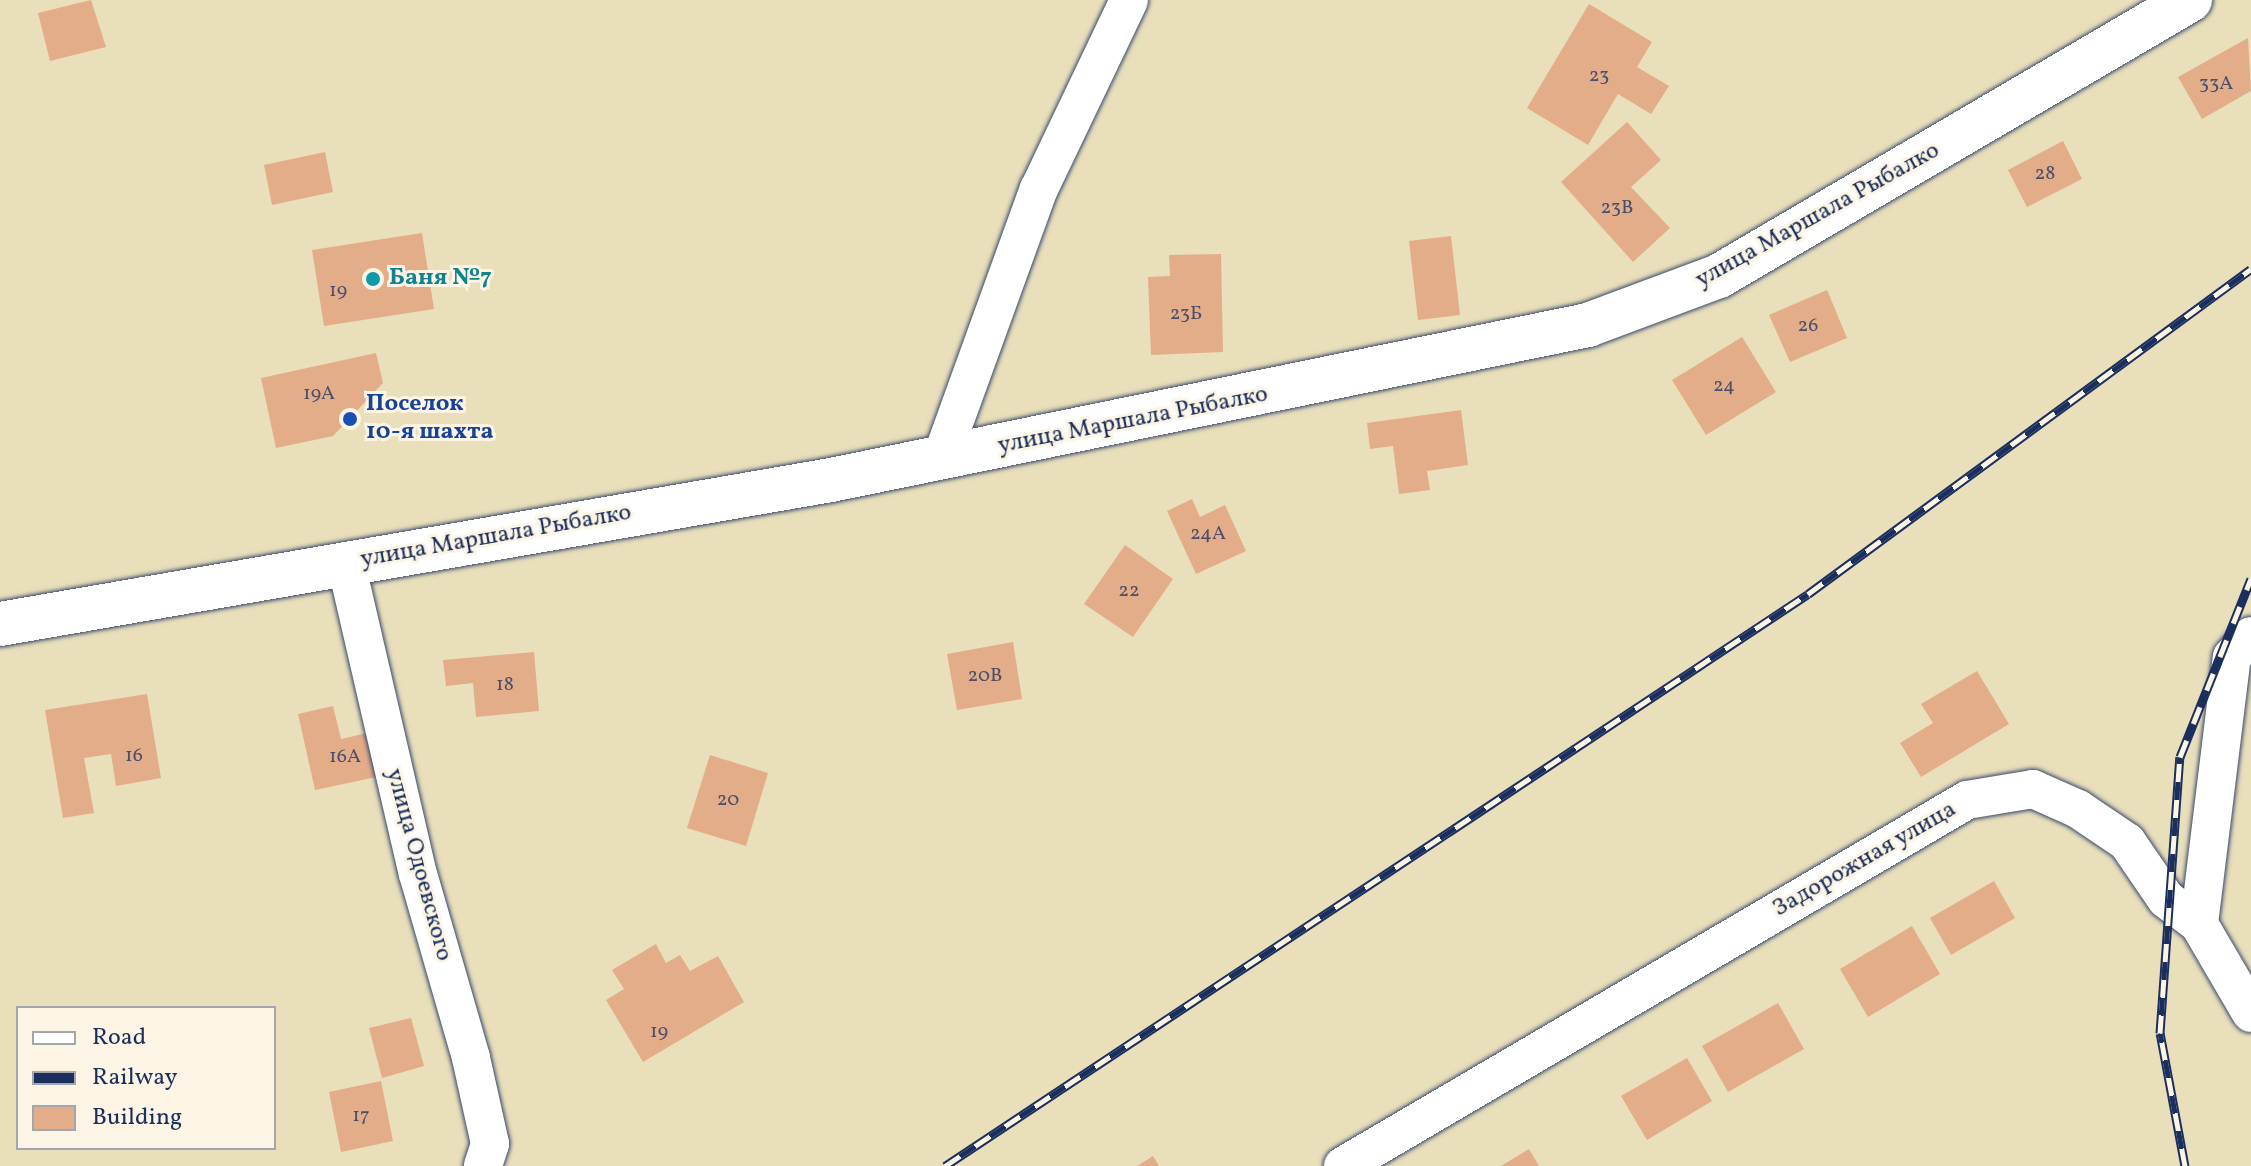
<!DOCTYPE html>
<meta charset="utf-8">
<style>
body{margin:0}
#map{position:relative;width:2251px;height:1166px;overflow:hidden;background:#e9dfbb;font-family:Vollkorn,serif}
div>[style]{position:absolute}
[style*='--x']{left:calc(var(--x)*1px);top:calc(var(--y)*1px);width:calc(var(--w)*1px);rotate:calc(var(--a)*1deg)}
.building>*{inset:0;background:#e4ad89}
.roads{filter:drop-shadow(0 0 2px #3a496c) drop-shadow(0 0 2px #3a496c)}
.minor>*{height:38px;margin:-19px;padding:0 19px;transform-origin:19px;border-radius:19px;background:#fff}
.tertiary>*{height:44px;margin:-22px;padding:0 22px;transform-origin:22px;border-radius:22px;background:#fff}
.rail>*{height:9px;margin-top:-4.5px;transform-origin:0;background:repeating-linear-gradient(90deg,#fcf5e5 0 18px,#1b2f5e 0 36px);box-sizing:border-box;border-block:2px solid #1b2f5e}
.dots>*{width:22px;height:22px;translate:-50% -50%;box-sizing:border-box;border:4px solid #fcf5e5;border-radius:50%}
span{translate:-50% -50%;white-space:nowrap;text-align:center;line-height:1.15;-webkit-text-stroke:6px #fcf5e5;paint-order:stroke}
.number-label{font-size:20px;color:#4d4e69}
.number-label span{-webkit-text-stroke-width:0}
.street-label{font-size:24px;color:#1b2f5e}
.culture-label{font-size:24px;color:#0d838f;font-weight:700}
.left{translate:0 -50%;text-align:left}
.transit-label{font-size:24px;color:#164399;font-weight:700}
.legend{position:absolute;left:16px;top:1006px;width:260px;height:144px;box-sizing:border-box;background:#fcf5e5;border:2px solid #a2a6af;margin:0;padding:10px 14px;list-style:none;font-size:24px;color:#1b2f5e}
.legend li{display:flex;align-items:center;gap:16px;height:40px}
.legend b{width:40px;border:2px solid #a2a6af}
</style>
<div id="map">
<div class="building">
<i style="clip-path:polygon(91px 0,106px 47px,50px 61px,38px 13px)"></i>
<i style="clip-path:polygon(1589px 4px,1652px 42px,1637px 67px,1669px 86px,1651px 114px,1618px 94px,1588px 145px,1527px 108px)"></i>
<i style="clip-path:polygon(2248px 38px,2251px 91px,2202px 119px,2178px 77px)"></i>
<i style="clip-path:polygon(1627px 122px,1661px 160px,1631px 187px,1670px 228px,1633px 262px,1561px 182px)"></i>
<i style="clip-path:polygon(2063px 141px,2082px 179px,2027px 207px,2008px 170px)"></i>
<i style="clip-path:polygon(325px 152px,333px 192px,272px 205px,264px 165px)"></i>
<i style="clip-path:polygon(422px 233px,434px 309px,324px 326px,312px 250px)"></i>
<i style="clip-path:polygon(1451px 236px,1460px 315px,1418px 320px,1409px 241px)"></i>
<i style="clip-path:polygon(1221px 254px,1223px 352px,1151px 355px,1148px 277px,1170px 276px,1169px 255px)"></i>
<i style="clip-path:polygon(1827px 290px,1847px 338px,1790px 362px,1769px 315px)"></i>
<i style="clip-path:polygon(1742px 337px,1776px 392px,1706px 435px,1672px 380px)"></i>
<i style="clip-path:polygon(376px 353px,383px 383px,333px 436px,276px 448px,261px 378px)"></i>
<i style="clip-path:polygon(1461px 410px,1468px 465px,1427px 471px,1430px 490px,1399px 494px,1393px 446px,1370px 449px,1367px 423px)"></i>
<i style="clip-path:polygon(1192px 499px,1200px 517px,1225px 505px,1246px 551px,1196px 574px,1167px 511px)"></i>
<i style="clip-path:polygon(1125px 545px,1173px 579px,1133px 637px,1084px 604px)"></i>
<i style="clip-path:polygon(1013px 642px,1022px 699px,957px 710px,947px 654px)"></i>
<i style="clip-path:polygon(534px 652px,539px 711px,476px 717px,473px 683px,446px 686px,443px 660px)"></i>
<i style="clip-path:polygon(1977px 671px,2009px 724px,1921px 777px,1900px 743px,1933px 723px,1921px 704px)"></i>
<i style="clip-path:polygon(147px 694px,161px 778px,116px 786px,111px 754px,84px 758px,94px 813px,63px 818px,45px 710px)"></i>
<i style="clip-path:polygon(333px 706px,341px 739px,376px 731px,386px 775px,315px 790px,298px 714px)"></i>
<i style="clip-path:polygon(710px 755px,768px 773px,746px 846px,687px 828px)"></i>
<i style="clip-path:polygon(1994px 881px,2015px 918px,1951px 955px,1930px 918px)"></i>
<i style="clip-path:polygon(1912px 926px,1940px 974px,1868px 1017px,1840px 969px)"></i>
<i style="clip-path:polygon(656px 944px,666px 963px,680px 955px,690px 971px,718px 956px,744px 1002px,643px 1062px,606px 1000px,624px 989px,612px 970px)"></i>
<i style="clip-path:polygon(1778px 1003px,1804px 1049px,1728px 1092px,1702px 1046px)"></i>
<i style="clip-path:polygon(411px 1018px,424px 1066px,382px 1078px,369px 1028px)"></i>
<i style="clip-path:polygon(1687px 1058px,1712px 1101px,1647px 1140px,1621px 1096px)"></i>
<i style="clip-path:polygon(381px 1081px,393px 1141px,341px 1152px,329px 1092px)"></i>
<i style="clip-path:polygon(1529px 1149px,1539px 1166px,1501px 1166px)"></i>
<i style="clip-path:polygon(1153px 1156px,1159px 1166px,1137px 1166px)"></i>
</div>
<div class="roads">
<div class="minor">
<i style="--x:941;--y:459;--w:287;--a:-70.1"></i>
<i style="--x:1039;--y:189;--w:209;--a:-64.5"></i>
<i style="--x:346;--y:563;--w:319;--a:77"></i>
<i style="--x:418;--y:874;--w:191;--a:73.9"></i>
<i style="--x:471;--y:1058;--w:88;--a:77.5"></i>
<i style="--x:490;--y:1144;--w:23;--a:108"></i>
<i style="--x:2199;--y:924;--w:103;--a:59.7"></i>
<i style="--x:1343;--y:1166;--w:723;--a:-30.39"></i>
<i style="--x:1967;--y:800;--w:67;--a:-9.5"></i>
<i style="--x:2033;--y:789;--w:49;--a:24"></i>
<i style="--x:2078;--y:809;--w:59;--a:34"></i>
<i style="--x:2127;--y:842;--w:69;--a:55.6"></i>
<i style="--x:2166;--y:899;--w:41;--a:37.1"></i>
<i style="--x:2199;--y:924;--w:269;--a:-83"></i>
<i style="--x:2232;--y:657;--w:28;--a:-48"></i>
</div>
<div class="tertiary">
<i style="--x:0;--y:624;--w:843;--a:-9.83"></i>
<i style="--x:831;--y:480;--w:773;--a:-11.57"></i>
<i style="--x:1588;--y:325;--w:140;--a:-20.5"></i>
<i style="--x:1719;--y:276;--w:546;--a:-30.37"></i>
</div>
</div>
<div class="rail">
<i style="--x:945;--y:1166;--w:1035;--a:-33.54"></i>
<i style="--x:1808;--y:594;--w:549;--a:-36.27"></i>
<i style="--x:2185;--y:1166;--w:135;--a:-100.6"></i>
<i style="--x:2160;--y:1033;--w:277;--a:-85.9"></i>
<i style="--x:2180;--y:757;--w:192;--a:-68.3"></i>
</div>
<div class="dots">
<i style="left:373px;top:279px;background:#0f9aa8"></i>
<i style="left:350px;top:419px;background:#1a4fb4"></i>
</div>
<div class="number-label">
<span style="left:1599px;top:76px">23</span>
<span style="left:2216px;top:84px">33А</span>
<span style="left:2045px;top:174px">28</span>
<span style="left:1617px;top:208px">23В</span>
<span style="left:338px;top:291px">19</span>
<span style="left:1186px;top:314px">23Б</span>
<span style="left:1808px;top:326px">26</span>
<span style="left:1724px;top:386px">24</span>
<span style="left:319px;top:394px">19А</span>
<span style="left:1208px;top:534px">24А</span>
<span style="left:1129px;top:591px">22</span>
<span style="left:985px;top:676px">20В</span>
<span style="left:505px;top:685px">18</span>
<span style="left:134px;top:756px">16</span>
<span style="left:345px;top:757px">16А</span>
<span style="left:728px;top:800px">20</span>
<span style="left:659px;top:1032px">19</span>
<span style="left:361px;top:1116px">17</span>
</div>
<div class="street-label">
<span style="left:1818px;top:216px;rotate:-29deg">улица Маршала Рыбалко</span>
<span style="left:1133px;top:421px;rotate:-11deg">улица Маршала Рыбалко</span>
<span style="left:496px;top:537px;rotate:-10deg">улица Маршала Рыбалко</span>
<span style="left:1865px;top:860px;rotate:-30deg">Задорожная улица</span>
<span style="left:418px;top:865px;rotate:75deg">улица Одоевского</span>
</div>
<div class="culture-label">
<span class="left" style="left:389px;top:279px">Баня №7</span>
</div>
<div class="transit-label">
<span class="left" style="left:366px;top:419px">Поселок<br>10-я шахта</span>
</div>
<ul class="legend">
<li><b style="height:10px;background:#fff"></b>Road</li>
<li><b style="height:10px;background:#1b2f5e"></b>Railway</li>
<li><b style="height:22px;background:#e4ad89"></b>Building</li>
</ul>
</div>
